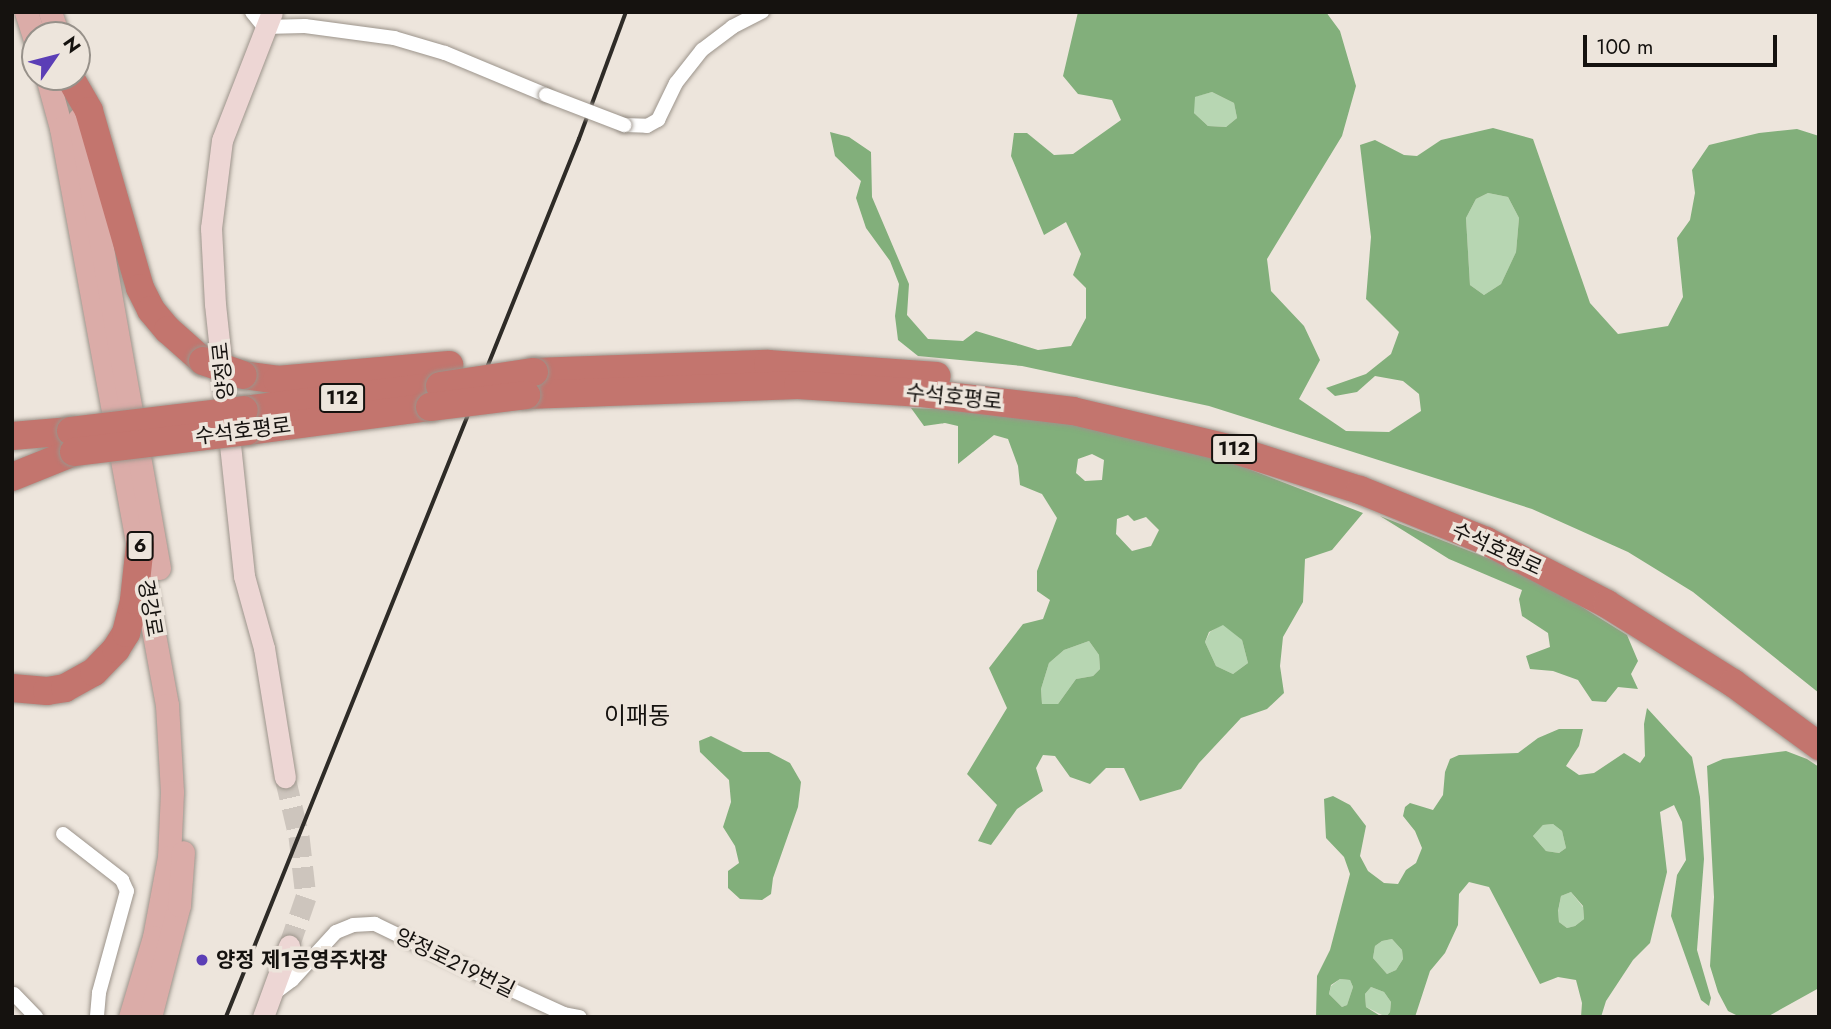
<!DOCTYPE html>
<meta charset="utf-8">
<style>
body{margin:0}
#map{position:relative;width:1831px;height:1029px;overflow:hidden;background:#ede5dc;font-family:Jost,"Noto Sans KR",sans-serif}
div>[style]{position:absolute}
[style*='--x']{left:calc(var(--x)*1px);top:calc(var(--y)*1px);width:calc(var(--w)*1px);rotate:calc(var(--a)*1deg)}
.green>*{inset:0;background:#b7d6b2}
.forest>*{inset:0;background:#82af7b}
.stream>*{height:3.5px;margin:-1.75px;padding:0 1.75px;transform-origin:1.75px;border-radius:1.75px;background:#8cc2f2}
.secondary-tunnel>*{height:21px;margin-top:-10.5px;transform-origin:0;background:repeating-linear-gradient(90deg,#cdc5bd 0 21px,transparent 0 31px)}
.roads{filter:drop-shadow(0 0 2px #9c948b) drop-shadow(0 0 2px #9c948b)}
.street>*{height:14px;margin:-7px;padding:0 7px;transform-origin:7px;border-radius:7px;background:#fff}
.secondary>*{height:21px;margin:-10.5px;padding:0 10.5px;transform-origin:10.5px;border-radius:10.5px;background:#edd6d4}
.primary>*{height:23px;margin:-11.5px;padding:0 11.5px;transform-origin:11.5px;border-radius:11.5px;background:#dbaca8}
.highway>*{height:28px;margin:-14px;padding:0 14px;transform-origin:14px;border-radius:14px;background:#c3756e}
.rail>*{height:3.5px;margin:-1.75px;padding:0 1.75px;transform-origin:1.75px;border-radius:1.75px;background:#2e2b27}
.bridges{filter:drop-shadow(0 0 2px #9c948b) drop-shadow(0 0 2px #9c948b)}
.street-bridge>*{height:14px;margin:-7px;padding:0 7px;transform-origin:7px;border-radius:7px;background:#fff}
.highway-bridge>*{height:28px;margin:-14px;padding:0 14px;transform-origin:14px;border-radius:14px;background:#c3756e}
.dots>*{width:19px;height:19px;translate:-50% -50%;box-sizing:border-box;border:4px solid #ede5dc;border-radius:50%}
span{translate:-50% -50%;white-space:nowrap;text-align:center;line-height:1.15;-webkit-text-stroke:7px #ede5dc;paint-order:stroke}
.shield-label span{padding:2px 5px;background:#ede5dc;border:2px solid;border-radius:5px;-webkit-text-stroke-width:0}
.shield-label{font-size:19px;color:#15120f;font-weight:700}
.street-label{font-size:21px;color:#15120f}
.poi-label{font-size:21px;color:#15120f;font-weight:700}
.left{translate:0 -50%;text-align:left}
.quarter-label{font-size:24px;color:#15120f}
.frame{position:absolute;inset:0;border:14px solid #15120f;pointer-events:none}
.north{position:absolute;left:21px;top:21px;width:70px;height:70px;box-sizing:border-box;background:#ede5dc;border:2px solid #97918a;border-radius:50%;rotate:55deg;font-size:19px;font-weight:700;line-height:28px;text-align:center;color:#15120f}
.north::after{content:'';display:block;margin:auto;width:24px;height:32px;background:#5b3eb6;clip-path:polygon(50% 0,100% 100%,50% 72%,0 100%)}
.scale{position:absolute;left:1583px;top:35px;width:194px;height:32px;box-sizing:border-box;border:4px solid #15120f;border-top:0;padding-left:9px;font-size:21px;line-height:24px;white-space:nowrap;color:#15120f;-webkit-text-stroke:5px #ede5dc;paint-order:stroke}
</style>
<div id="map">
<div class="green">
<i style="clip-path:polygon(1212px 92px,1234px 103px,1237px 118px,1226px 127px,1208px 126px,1194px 113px,1194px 97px)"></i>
<i style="clip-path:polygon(1488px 193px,1508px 197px,1519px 218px,1516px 252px,1501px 284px,1484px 295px,1470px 285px,1466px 218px,1476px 199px)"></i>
<i style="clip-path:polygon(1223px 624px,1242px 640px,1248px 663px,1233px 674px,1216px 666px,1205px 642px,1210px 632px)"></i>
<i style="clip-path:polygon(1089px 641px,1099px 655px,1100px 669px,1093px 676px,1076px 679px,1058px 704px,1042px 704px,1041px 689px,1049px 663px,1064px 650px)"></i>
<i style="clip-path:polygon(1553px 824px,1562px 831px,1566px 848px,1559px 853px,1546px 851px,1533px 836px,1543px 825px)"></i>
<i style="clip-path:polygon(1571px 892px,1583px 907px,1584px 919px,1575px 926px,1567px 928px,1559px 922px,1558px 912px,1561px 896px)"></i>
<i style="clip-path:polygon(1392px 939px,1402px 950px,1403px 959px,1396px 970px,1387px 974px,1373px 958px,1375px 946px,1382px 941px)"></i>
<i style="clip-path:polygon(1340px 979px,1350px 980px,1353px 987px,1347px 1005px,1342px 1007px,1329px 994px,1331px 986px)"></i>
<i style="clip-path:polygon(1371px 987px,1384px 992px,1391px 1002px,1390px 1012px,1386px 1017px,1366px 1007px,1365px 994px)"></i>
</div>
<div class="forest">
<i style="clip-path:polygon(evenodd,1078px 12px,1326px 12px,1340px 31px,1356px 86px,1342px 136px,1267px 259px,1271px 291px,1304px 326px,1320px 360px,1299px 399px,1346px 431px,1389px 432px,1421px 411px,1419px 394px,1403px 381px,1375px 376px,1357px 392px,1335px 396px,1326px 388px,1366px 374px,1391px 354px,1399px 332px,1366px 299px,1371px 237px,1360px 145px,1375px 140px,1404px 155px,1417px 156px,1441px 140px,1493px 128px,1533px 139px,1590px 303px,1618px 334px,1668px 326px,1683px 297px,1677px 238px,1690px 220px,1695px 193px,1692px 170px,1709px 145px,1759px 133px,1797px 129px,1819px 136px,1819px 693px,1693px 592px,1628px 552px,1532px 509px,1209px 406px,1022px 366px,918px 356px,898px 340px,895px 316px,899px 284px,890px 261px,866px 228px,856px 198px,861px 181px,835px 156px,830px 132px,849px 137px,871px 152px,872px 197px,909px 284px,907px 315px,928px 339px,963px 341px,976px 331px,1038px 350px,1071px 346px,1086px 318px,1086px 288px,1073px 275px,1081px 254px,1066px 222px,1044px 235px,1011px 156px,1014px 133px,1027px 133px,1054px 155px,1073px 154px,1121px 120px,1112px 100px,1078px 94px,1063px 76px,1078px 12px,1212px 92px,1234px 103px,1237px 118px,1226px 127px,1208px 126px,1194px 113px,1195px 97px,1212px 92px,1078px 12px,1488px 193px,1508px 197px,1519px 218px,1516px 252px,1501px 284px,1484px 295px,1470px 285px,1466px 218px,1476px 199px,1488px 193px)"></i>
<i style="clip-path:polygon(evenodd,911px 408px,990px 411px,1092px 426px,1194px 448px,1363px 513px,1332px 550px,1305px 559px,1303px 602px,1283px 637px,1280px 666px,1284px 693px,1267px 709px,1241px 718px,1199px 763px,1181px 789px,1140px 801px,1124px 768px,1106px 768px,1090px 784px,1070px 777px,1055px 756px,1043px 755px,1036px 768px,1043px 791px,1017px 809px,991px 845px,978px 841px,997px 805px,967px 774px,1007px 708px,989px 668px,1023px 624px,1043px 619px,1050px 600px,1037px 591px,1037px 571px,1057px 518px,1042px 494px,1020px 485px,1018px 466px,1008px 439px,994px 435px,958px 464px,958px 426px,945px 423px,924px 426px,911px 408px,1092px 454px,1104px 460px,1102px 480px,1085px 481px,1076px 473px,1078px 459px,1092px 454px,911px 408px,1128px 515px,1134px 521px,1146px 517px,1159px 530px,1151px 546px,1132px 551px,1116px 534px,1117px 519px,1128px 515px,911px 408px,1223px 625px,1242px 640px,1248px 663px,1233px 674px,1216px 666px,1205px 642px,1209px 632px,1223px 625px,911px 408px,1089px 641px,1099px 655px,1100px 669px,1093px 676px,1076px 679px,1058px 704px,1042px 704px,1041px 689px,1049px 663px,1064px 650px,1089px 641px)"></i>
<i style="clip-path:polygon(1380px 516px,1495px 561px,1566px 597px,1627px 635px,1638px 661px,1631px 674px,1638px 689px,1618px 687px,1606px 702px,1592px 701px,1578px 680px,1553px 671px,1530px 669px,1526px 656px,1550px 647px,1548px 633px,1522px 616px,1519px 599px,1522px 590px,1449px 559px)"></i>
<i style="clip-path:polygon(evenodd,1647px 708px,1692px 757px,1700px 797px,1704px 859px,1697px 950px,1711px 998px,1709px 1006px,1701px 1000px,1671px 916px,1677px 875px,1686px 860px,1682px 822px,1674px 805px,1660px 812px,1667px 872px,1650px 943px,1633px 960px,1606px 1001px,1601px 1017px,1581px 1017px,1582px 1003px,1576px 980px,1558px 977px,1540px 984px,1489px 887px,1469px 882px,1459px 894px,1458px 925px,1445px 953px,1430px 971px,1415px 1017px,1386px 1017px,1390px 1012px,1391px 1002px,1384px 992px,1371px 987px,1365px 994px,1366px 1007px,1382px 1017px,1316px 1017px,1317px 976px,1330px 950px,1350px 874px,1344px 857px,1326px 838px,1324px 799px,1333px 796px,1350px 805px,1366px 826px,1360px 856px,1368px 871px,1384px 883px,1398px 884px,1406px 870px,1416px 863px,1422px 848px,1415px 831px,1403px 816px,1405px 807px,1410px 803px,1433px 810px,1443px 795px,1445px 772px,1450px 759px,1459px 755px,1518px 753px,1538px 738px,1559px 729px,1583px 729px,1579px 746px,1566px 766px,1579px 775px,1594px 773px,1624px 753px,1640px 763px,1645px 756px,1644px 724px,1647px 708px,1553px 824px,1562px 831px,1566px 848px,1559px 853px,1546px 851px,1533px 836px,1543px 825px,1553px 824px,1647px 708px,1571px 892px,1583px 906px,1584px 919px,1575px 926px,1567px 928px,1559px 922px,1558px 911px,1561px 896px,1571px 892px,1647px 708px,1392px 939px,1402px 950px,1403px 959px,1396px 970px,1387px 974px,1373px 958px,1375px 946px,1382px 941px,1392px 939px,1647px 708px,1340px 979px,1350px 980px,1353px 987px,1347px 1005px,1342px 1007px,1329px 994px,1331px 985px,1340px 979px)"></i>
<i style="clip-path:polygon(711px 736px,743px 752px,769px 752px,790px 763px,801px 782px,798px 807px,773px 878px,771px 894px,762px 900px,740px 899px,728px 888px,728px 871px,739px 863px,735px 846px,723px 827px,731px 802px,729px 780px,700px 752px,699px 741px)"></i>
<i style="clip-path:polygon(1786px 751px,1807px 759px,1819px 767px,1819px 988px,1767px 1017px,1740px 1017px,1728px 1011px,1718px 992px,1710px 966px,1714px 897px,1707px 766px,1723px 759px)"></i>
</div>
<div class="stream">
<i style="--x:12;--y:916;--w:31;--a:90"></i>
</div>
<div class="secondary-tunnel">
<i style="--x:285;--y:777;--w:61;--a:76.7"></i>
<i style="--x:299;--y:836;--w:61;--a:83.5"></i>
<i style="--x:306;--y:897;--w:52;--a:109.1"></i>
</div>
<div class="roads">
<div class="street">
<i style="--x:252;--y:12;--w:19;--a:51"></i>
<i style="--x:264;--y:27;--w:41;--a:-1.4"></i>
<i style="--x:305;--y:26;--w:90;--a:7.7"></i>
<i style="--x:394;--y:38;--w:53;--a:16.4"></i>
<i style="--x:445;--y:53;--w:109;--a:22.6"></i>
<i style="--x:624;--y:125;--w:23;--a:2"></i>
<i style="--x:647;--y:126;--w:13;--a:-29"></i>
<i style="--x:658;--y:120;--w:41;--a:-64.1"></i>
<i style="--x:676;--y:83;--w:42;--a:-51.8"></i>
<i style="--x:702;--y:50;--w:38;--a:-37"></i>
<i style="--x:732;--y:27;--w:34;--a:-27"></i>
<i style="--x:63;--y:834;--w:75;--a:37.9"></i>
<i style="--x:122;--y:880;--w:12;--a:66"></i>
<i style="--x:127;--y:891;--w:106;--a:105.4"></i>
<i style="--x:99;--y:993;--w:24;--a:95"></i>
<i style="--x:14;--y:994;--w:32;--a:46"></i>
<i style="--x:272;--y:995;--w:25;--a:-37"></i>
<i style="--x:292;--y:980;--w:65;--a:-47.5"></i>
<i style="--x:336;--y:932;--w:18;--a:-22"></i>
<i style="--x:353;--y:925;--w:22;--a:-3"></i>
<i style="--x:375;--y:924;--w:140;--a:25.8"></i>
<i style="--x:501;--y:985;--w:69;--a:24.7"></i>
<i style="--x:564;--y:1014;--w:16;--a:11"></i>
</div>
<div class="secondary">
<i style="--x:272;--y:12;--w:137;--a:111.3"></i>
<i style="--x:222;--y:140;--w:89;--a:97.1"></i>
<i style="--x:211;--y:228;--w:76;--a:87"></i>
<i style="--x:215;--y:304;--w:274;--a:83.9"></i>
<i style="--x:244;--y:576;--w:75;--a:74.5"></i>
<i style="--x:264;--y:648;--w:131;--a:80.8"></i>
<i style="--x:263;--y:1017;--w:76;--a:-69.9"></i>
</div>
<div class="primary">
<i style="--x:26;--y:12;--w:29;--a:72"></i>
<i style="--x:50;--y:12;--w:24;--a:71"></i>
<i style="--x:47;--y:77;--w:53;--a:74.6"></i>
<i style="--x:61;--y:128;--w:587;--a:79.59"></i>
<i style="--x:167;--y:705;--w:87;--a:86.7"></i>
<i style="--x:172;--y:792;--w:65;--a:92.6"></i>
<i style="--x:169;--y:857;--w:81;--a:100.6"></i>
<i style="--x:154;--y:937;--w:84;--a:106.7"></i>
<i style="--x:79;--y:119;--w:456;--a:79.9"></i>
<i style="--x:150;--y:1017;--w:116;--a:-75.5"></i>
<i style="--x:179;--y:905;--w:53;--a:-85.7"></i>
</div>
<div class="highway">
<i style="--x:72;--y:81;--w:34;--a:60"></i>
<i style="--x:89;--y:111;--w:184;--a:73.9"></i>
<i style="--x:140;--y:288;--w:25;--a:63"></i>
<i style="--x:151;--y:310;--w:26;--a:50"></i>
<i style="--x:168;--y:330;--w:47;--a:41.5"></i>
<i style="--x:534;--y:372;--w:234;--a:-2"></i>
<i style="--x:768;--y:364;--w:169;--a:4.1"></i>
<i style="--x:243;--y:375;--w:34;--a:8"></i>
<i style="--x:277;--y:380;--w:173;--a:-5"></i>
<i style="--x:526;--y:395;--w:272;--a:-2.1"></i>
<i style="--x:798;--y:385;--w:124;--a:3.7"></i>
<i style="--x:922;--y:393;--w:152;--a:6.8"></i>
<i style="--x:1073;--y:411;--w:163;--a:13.4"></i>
<i style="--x:1232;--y:449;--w:134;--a:17.8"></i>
<i style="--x:1360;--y:490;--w:136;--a:22"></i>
<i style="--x:1486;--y:541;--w:136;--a:27.5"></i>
<i style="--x:1607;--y:604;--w:149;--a:32.1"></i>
<i style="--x:1733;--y:683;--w:107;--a:36.2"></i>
<i style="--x:244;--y:410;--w:197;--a:-7"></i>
<i style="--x:247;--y:431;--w:185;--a:-7.5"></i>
<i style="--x:12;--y:436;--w:59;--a:-4.8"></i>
<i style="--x:12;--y:477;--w:67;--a:-22"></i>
<i style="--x:12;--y:688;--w:35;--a:5"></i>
<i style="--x:47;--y:691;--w:18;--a:-9"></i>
<i style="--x:65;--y:688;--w:33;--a:-29"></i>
<i style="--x:94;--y:672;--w:32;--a:-46"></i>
<i style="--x:116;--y:649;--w:19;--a:-58"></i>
<i style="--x:126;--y:633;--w:34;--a:-76"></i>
<i style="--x:134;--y:600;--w:55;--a:-83.8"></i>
</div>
</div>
<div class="rail">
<i style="--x:226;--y:1017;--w:946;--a:-68.1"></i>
<i style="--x:579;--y:139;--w:135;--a:-69.7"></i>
</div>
<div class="bridges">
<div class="street-bridge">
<i style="--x:546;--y:95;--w:84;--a:21"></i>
</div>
<div class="highway-bridge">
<i style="--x:203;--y:361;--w:42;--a:19.3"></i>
<i style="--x:440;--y:386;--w:95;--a:-8.5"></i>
<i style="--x:430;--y:407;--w:97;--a:-7.1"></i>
<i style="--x:71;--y:431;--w:174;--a:-6.9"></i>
<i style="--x:74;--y:452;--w:174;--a:-6.9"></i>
</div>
</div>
<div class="dots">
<i style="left:202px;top:960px;background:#5b3eb6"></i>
</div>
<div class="shield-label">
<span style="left:342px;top:398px">112</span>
<span style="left:1234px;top:449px">112</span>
<span style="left:140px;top:546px">6</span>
</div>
<div class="street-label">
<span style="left:223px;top:371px;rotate:-96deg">양정로</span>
<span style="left:954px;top:397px;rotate:6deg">수석호평로</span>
<span style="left:243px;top:431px;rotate:-7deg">수석호평로</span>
<span style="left:1497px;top:549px;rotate:25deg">수석호평로</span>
<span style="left:150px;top:608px;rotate:80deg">경강로</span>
<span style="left:455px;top:963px;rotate:26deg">양정로219번길</span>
</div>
<div class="poi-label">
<span class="left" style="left:216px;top:960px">양정 제1공영주차장</span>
</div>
<div class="quarter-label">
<span style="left:637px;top:716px">이패동</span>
</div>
<div class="frame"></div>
<div class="north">N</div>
<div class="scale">100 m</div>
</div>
